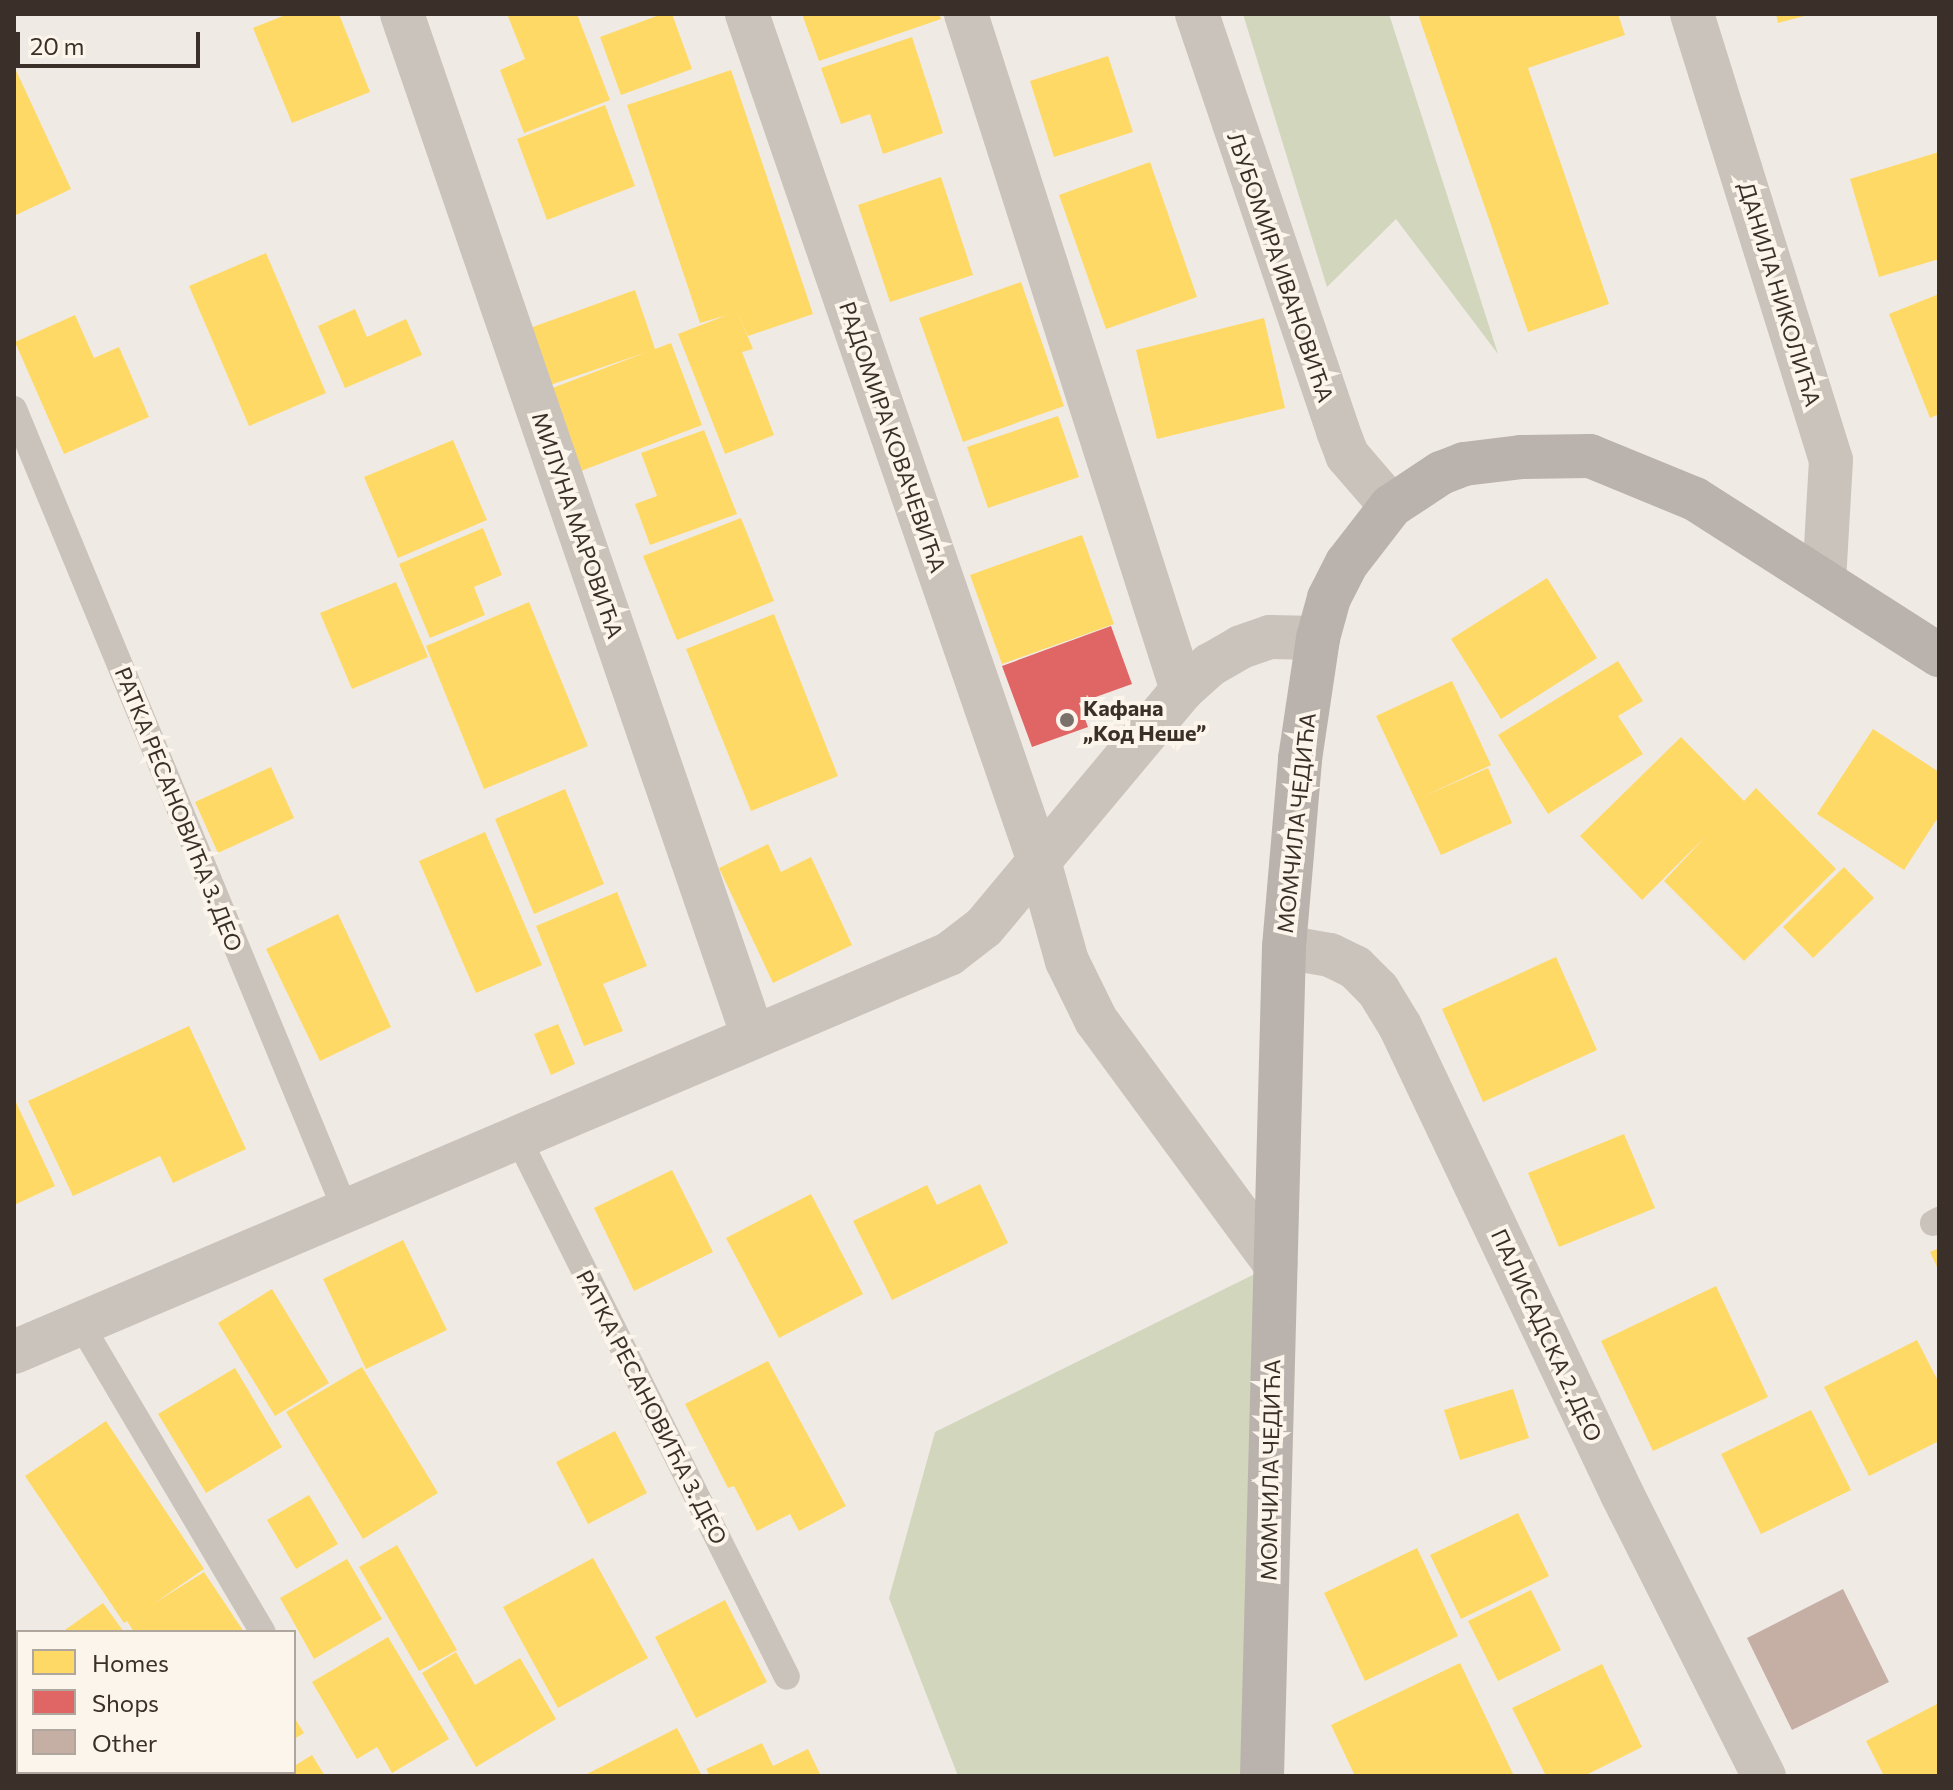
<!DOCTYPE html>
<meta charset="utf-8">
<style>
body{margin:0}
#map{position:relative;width:1953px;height:1790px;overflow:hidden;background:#f0eae4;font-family:Commissioner,sans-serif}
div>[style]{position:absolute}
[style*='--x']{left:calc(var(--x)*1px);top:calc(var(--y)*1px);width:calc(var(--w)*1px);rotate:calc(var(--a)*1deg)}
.green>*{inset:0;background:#d1d6bd}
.homes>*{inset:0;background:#ffd966}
.shops>*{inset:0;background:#e06666}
.building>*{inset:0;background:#c5aea4}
.lane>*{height:26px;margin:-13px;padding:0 13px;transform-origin:13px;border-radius:13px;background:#cac3bc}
.street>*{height:44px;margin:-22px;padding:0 22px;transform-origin:22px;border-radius:22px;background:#cac3bc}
.secondary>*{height:44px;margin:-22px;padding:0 22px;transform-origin:22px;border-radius:22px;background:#bab3ad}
.dots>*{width:22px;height:22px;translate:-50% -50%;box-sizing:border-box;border:4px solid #fcf5ec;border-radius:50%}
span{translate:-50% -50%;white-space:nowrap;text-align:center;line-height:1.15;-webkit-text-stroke:8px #fcf5ec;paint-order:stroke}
.street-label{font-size:22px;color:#3b3029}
.poi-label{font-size:22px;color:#3b3029;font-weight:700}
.left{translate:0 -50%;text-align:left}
.frame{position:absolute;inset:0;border:16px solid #3b3029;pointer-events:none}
.legend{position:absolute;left:16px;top:1630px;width:280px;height:144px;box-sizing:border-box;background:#fcf5ec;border:2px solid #afa69e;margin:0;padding:10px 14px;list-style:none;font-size:24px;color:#3b3029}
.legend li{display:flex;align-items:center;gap:16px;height:40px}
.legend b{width:40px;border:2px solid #afa69e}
.scale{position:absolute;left:16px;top:32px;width:184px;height:36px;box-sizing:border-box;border:4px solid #3b3029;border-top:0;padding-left:10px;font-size:24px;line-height:28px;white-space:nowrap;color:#3b3029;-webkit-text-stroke:6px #fcf5ec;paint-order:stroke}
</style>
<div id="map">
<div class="green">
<i style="clip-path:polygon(1243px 14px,1389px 14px,1498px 354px,1396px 219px,1327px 287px)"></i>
<i style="clip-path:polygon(1275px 1264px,1262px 1776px,958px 1776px,889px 1598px,935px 1432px)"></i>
</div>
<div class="homes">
<i style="clip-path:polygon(288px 14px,339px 14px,370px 92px,292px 123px,253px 28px)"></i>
<i style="clip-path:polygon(507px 14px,577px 14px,610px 100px,524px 133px,500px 70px,525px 59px)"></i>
<i style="clip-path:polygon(662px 14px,672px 14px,692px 69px,621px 95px,600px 37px)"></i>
<i style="clip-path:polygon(802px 14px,939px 14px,941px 19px,819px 61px)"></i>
<i style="clip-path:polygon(1418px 14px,1618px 14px,1625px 35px,1528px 68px,1609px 304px,1528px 332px)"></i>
<i style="clip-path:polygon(1776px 14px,1807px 14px,1808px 15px,1778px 23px)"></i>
<i style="clip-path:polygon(912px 37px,943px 133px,883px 154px,870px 114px,841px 124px,821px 68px)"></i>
<i style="clip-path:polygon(1108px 56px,1133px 132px,1054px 157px,1030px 81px)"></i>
<i style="clip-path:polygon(14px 66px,71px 189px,14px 216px)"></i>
<i style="clip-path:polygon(731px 70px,813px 314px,748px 336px,737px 311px,753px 349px,742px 352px,774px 435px,725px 454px,678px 334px,727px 315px,700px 323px,627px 105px)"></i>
<i style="clip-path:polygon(605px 105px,635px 186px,547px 220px,517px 139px)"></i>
<i style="clip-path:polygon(1939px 152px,1939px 259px,1879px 277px,1850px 179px)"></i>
<i style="clip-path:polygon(1150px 162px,1197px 297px,1106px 329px,1059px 195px)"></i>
<i style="clip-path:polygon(941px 177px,973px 275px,890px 302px,858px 205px)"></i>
<i style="clip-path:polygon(266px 253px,326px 393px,249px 426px,189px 286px)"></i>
<i style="clip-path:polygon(1021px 282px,1064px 406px,963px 442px,919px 318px)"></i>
<i style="clip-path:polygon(635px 290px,655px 349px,671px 343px,702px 425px,573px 474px,542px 392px,647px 352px,550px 385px,530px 328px)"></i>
<i style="clip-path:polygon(1939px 294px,1939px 414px,1930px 418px,1889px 314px)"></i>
<i style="clip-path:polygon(355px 309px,367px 337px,406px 319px,422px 355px,345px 388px,318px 326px)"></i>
<i style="clip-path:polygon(75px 315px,94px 358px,119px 347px,149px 417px,64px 454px,15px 342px)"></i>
<i style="clip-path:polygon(1264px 318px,1285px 408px,1157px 439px,1136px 350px)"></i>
<i style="clip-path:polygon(1058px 416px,1079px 477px,988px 508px,967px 447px)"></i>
<i style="clip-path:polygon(704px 430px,737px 514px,650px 545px,635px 504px,657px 496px,641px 453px)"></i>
<i style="clip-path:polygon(453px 440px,487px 520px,398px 558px,364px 477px)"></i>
<i style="clip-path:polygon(741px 518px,774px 601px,677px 640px,643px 556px)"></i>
<i style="clip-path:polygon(483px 528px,502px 575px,474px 587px,485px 615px,430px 638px,399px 564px)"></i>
<i style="clip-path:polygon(1082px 535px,1114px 624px,1002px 664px,970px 575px)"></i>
<i style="clip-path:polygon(1547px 578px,1597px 658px,1501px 719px,1451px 639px)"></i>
<i style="clip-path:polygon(396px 582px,428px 657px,352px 689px,320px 613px)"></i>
<i style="clip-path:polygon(529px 602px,588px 746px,484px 789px,426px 646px)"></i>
<i style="clip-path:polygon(774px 614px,838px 776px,751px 811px,686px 649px)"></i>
<i style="clip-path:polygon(1618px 661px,1643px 701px,1618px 716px,1643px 754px,1548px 814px,1498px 735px)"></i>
<i style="clip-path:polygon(1452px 681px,1491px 765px,1422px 797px,1488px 768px,1512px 823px,1441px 855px,1376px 716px)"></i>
<i style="clip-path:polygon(1873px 729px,1939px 772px,1939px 816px,1904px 870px,1817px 814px)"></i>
<i style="clip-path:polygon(1681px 737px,1744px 801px,1756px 788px,1836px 869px,1744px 961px,1664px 881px,1706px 836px,1642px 900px,1580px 836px)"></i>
<i style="clip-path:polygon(271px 767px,294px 818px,218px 853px,195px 802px)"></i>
<i style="clip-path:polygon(565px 789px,604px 884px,534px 914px,495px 819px)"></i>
<i style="clip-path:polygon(485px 832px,542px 965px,476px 993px,419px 861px)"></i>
<i style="clip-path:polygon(768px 844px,781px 872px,811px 857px,852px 945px,773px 983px,719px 868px)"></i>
<i style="clip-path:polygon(1844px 867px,1874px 898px,1813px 958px,1783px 927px)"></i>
<i style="clip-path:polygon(617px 892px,647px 966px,603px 984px,623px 1031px,584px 1046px,536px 926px)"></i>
<i style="clip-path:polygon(338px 914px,391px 1027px,320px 1061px,266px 949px)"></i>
<i style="clip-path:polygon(1556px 957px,1597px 1050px,1483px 1102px,1442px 1009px)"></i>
<i style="clip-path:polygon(558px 1024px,575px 1064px,551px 1075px,534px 1034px)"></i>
<i style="clip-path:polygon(189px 1026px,246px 1149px,173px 1183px,160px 1156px,73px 1196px,28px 1101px)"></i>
<i style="clip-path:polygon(14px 1098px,55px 1186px,14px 1205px)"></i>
<i style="clip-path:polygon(1624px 1134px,1655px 1208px,1559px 1247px,1528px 1173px)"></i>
<i style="clip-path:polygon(672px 1170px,713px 1252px,634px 1291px,594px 1208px)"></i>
<i style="clip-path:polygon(980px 1184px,1008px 1243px,892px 1300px,853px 1221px,927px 1185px,937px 1205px)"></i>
<i style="clip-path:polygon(811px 1194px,863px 1294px,779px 1338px,726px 1238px)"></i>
<i style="clip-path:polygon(403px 1240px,447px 1330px,366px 1369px,323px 1279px)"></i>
<i style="clip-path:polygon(1939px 1248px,1939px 1271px,1930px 1252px)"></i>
<i style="clip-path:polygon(1716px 1286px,1768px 1397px,1653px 1451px,1601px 1341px)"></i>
<i style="clip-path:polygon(272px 1289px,329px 1383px,275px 1416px,218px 1323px)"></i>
<i style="clip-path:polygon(1917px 1340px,1939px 1383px,1939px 1441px,1869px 1476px,1824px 1387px)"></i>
<i style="clip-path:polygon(768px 1361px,846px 1506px,799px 1531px,790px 1514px,757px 1531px,734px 1486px,728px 1488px,685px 1404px)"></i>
<i style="clip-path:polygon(362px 1367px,438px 1493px,363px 1539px,286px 1412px)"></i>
<i style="clip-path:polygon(235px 1368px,282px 1447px,206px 1493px,158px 1414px)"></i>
<i style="clip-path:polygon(1513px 1389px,1529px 1438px,1460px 1460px,1444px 1410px)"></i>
<i style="clip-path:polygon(1811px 1410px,1851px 1490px,1761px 1534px,1721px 1454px)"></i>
<i style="clip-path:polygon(106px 1421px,204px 1569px,153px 1604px,204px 1572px,244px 1632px,134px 1632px,127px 1621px,124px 1623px,25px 1476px)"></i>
<i style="clip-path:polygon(615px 1431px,647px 1493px,588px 1524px,556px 1462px)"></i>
<i style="clip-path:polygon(309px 1495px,338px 1544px,296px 1569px,267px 1520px)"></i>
<i style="clip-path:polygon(1518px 1513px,1549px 1576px,1461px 1619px,1430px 1555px)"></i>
<i style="clip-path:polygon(397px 1545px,457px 1650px,419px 1671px,359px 1567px)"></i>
<i style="clip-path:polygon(1417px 1548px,1458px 1636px,1365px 1681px,1324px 1593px)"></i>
<i style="clip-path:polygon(593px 1558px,648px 1658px,558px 1708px,503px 1607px)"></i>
<i style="clip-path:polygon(347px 1559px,382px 1619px,314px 1659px,280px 1598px)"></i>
<i style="clip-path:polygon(1531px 1590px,1561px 1650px,1498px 1681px,1468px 1621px)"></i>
<i style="clip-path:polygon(725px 1600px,767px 1682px,696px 1718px,655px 1637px)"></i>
<i style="clip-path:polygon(103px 1603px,124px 1632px,62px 1632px)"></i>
<i style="clip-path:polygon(388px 1637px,449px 1739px,392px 1773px,377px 1747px,357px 1759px,312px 1682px)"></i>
<i style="clip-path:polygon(456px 1652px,475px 1685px,520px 1658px,556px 1719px,476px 1767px,422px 1673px)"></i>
<i style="clip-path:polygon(1460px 1663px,1514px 1776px,1355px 1776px,1331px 1725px)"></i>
<i style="clip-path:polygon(1602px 1664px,1642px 1747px,1584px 1776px,1546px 1776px,1512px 1708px)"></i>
<i style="clip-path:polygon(1939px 1703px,1939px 1776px,1884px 1776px,1866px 1741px)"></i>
<i style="clip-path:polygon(294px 1717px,304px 1733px,294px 1739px)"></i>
<i style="clip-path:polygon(677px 1728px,702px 1776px,583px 1776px)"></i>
<i style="clip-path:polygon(762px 1743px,773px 1766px,808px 1749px,821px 1776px,710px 1776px,706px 1769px)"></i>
<i style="clip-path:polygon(312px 1755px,325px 1776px,278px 1776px,294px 1772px,294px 1766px)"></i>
<i style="clip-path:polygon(220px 1772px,277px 1772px,271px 1776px,223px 1776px)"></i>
</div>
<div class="shops">
<i style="clip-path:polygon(1111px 626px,1132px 684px,1079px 703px,1088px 727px,1032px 747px,1002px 666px)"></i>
</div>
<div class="building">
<i style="clip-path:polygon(1843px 1589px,1889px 1682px,1792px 1730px,1747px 1638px)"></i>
</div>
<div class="lane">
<i style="--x:14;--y:409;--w:866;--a:67.52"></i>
<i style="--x:518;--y:1138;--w:602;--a:63.48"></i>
<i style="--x:1933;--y:1223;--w:7;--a:-27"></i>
<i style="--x:80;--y:1323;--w:359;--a:59.4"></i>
</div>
<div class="street">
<i style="--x:402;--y:14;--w:1081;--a:71.05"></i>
<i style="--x:747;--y:14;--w:896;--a:70.98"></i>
<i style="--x:1039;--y:861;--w:104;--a:74.4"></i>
<i style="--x:1067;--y:961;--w:66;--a:63.8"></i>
<i style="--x:1096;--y:1020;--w:303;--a:53.7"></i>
<i style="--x:966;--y:14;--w:710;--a:72.28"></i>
<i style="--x:1197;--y:14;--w:440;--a:71.3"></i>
<i style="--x:1338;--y:431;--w:26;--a:69"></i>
<i style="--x:1347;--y:455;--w:67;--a:49.2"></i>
<i style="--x:1692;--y:14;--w:467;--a:72.7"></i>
<i style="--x:1831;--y:460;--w:120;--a:93.3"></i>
<i style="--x:1284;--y:947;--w:47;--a:9.9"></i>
<i style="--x:1330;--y:955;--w:28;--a:26"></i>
<i style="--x:1355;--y:967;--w:33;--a:45"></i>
<i style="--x:1378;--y:990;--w:42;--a:58.6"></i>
<i style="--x:1400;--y:1026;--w:518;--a:64.62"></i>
<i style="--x:1622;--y:1494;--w:316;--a:63.3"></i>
<i style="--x:14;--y:1352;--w:1016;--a:-23.06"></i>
<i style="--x:949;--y:954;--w:44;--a:-37.6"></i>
<i style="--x:984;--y:927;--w:309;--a:-50.1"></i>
<i style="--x:1182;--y:690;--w:38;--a:-42"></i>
<i style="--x:1210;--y:665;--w:36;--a:-30"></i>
<i style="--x:1241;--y:647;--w:31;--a:-19"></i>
<i style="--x:1270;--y:637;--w:48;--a:1.2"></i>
</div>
<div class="secondary">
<i style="--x:1262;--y:1776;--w:829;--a:-88.48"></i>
<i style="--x:1284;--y:947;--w:189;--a:-85.1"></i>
<i style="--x:1300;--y:759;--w:122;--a:-81.5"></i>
<i style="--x:1318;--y:638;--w:41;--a:-74.6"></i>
<i style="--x:1329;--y:598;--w:39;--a:-63"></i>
<i style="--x:1347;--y:563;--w:72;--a:-52.3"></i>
<i style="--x:1391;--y:506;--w:60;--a:-33.4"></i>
<i style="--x:1441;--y:473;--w:25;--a:-21"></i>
<i style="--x:1464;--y:464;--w:57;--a:-7"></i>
<i style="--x:1521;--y:457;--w:69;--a:-0.8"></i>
<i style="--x:1590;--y:456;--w:113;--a:22.3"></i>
<i style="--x:1695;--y:499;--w:290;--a:32.6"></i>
</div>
<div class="dots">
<i style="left:1067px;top:720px;background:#7a716a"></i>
</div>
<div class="street-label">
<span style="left:1281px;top:267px;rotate:71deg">ЉУБОМИРА ИВАНОВИЋА</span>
<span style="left:1780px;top:294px;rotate:73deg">ДАНИЛА НИКОЛИЋА</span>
<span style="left:893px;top:437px;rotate:71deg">РАДОМИРА КОВАЧЕВИЋА</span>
<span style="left:578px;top:525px;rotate:71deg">МИЛУНА МАРОВИЋА</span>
<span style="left:179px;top:809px;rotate:68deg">РАТКА РЕСАНОВИЋА 3. ДЕО</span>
<span style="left:1296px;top:823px;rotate:-84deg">МОМЧИЛА ЧЕДИЋА</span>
<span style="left:1547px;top:1335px;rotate:65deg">ПАЛИСАДСКА 2. ДЕО</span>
<span style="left:652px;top:1407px;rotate:63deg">РАТКА РЕСАНОВИЋА 3. ДЕО</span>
<span style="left:1270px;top:1470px;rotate:-89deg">МОМЧИЛА ЧЕДИЋА</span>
</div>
<div class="poi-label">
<span class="left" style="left:1083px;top:720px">Кафана<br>„Код Неше”</span>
</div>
<div class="frame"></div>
<ul class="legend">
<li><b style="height:22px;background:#ffd966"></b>Homes</li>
<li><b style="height:22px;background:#e06666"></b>Shops</li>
<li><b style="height:22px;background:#c5aea4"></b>Other</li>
</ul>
<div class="scale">20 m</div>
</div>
